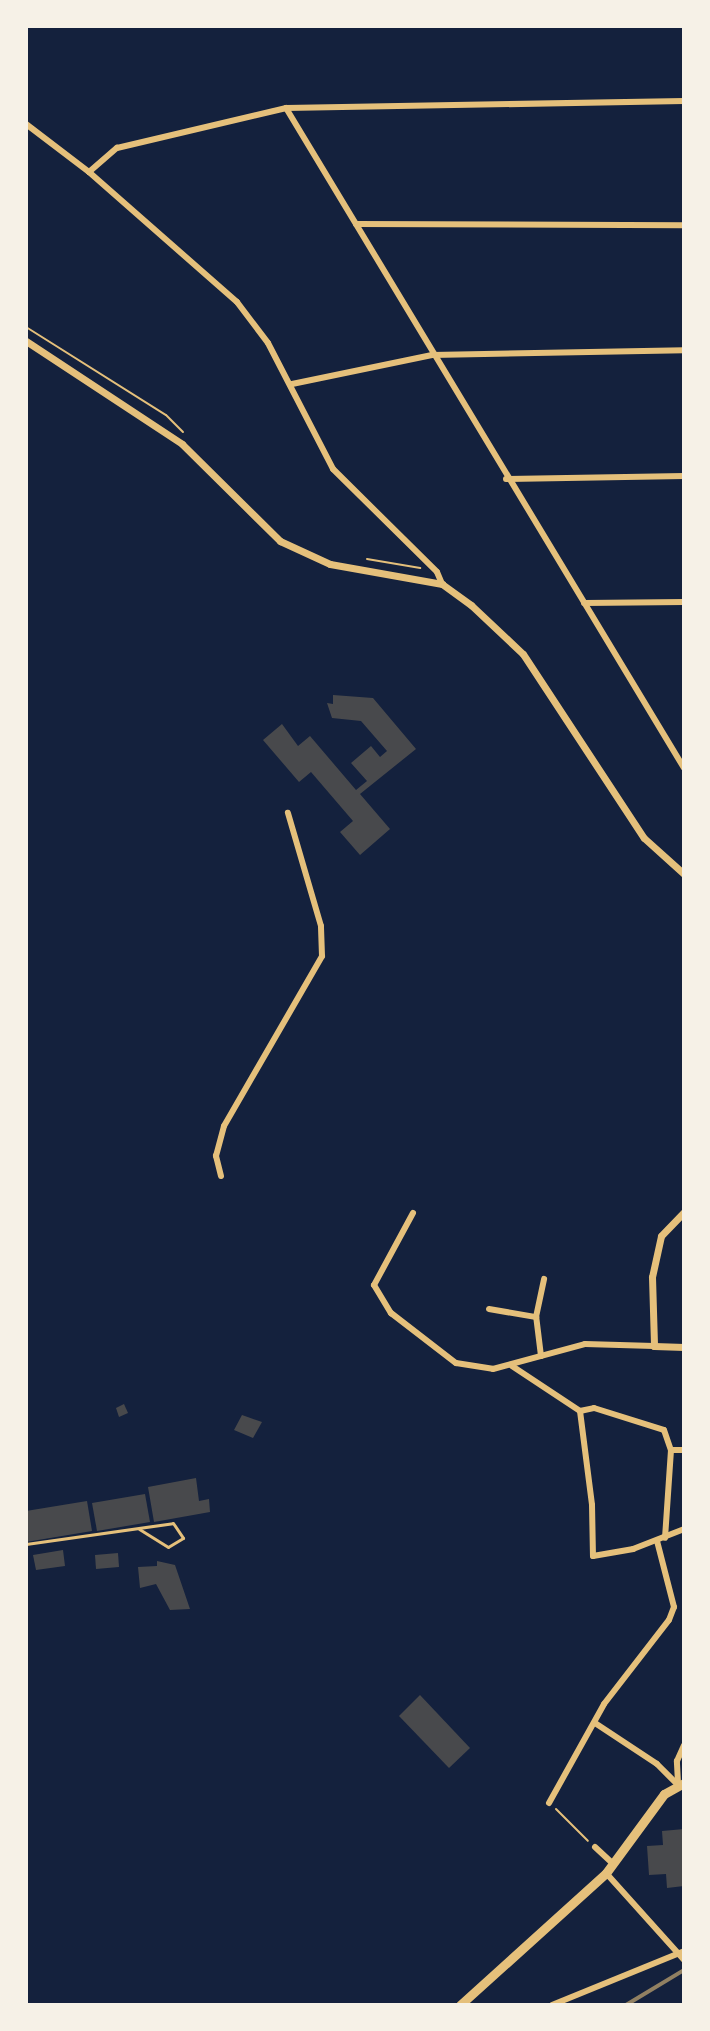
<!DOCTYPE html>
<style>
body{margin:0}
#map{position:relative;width:710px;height:2031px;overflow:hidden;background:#14213d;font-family:Mulish,sans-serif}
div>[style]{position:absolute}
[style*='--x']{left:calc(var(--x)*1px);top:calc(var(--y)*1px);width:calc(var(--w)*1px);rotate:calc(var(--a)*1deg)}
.building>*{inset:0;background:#48494c}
.path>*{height:2px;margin:-1px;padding:0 1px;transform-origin:1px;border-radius:1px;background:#e5c07b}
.service>*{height:3px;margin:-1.5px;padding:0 1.5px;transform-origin:1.5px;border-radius:1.5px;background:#e5c07b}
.minor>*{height:6px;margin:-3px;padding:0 3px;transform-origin:3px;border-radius:3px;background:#e5c07b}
.tertiary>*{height:7px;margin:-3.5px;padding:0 3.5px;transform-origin:3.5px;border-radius:3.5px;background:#e5c07b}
.primary>*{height:9px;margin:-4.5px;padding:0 4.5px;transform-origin:4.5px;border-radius:4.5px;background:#e5c07b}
.rail>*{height:4px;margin:-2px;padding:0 2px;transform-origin:2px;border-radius:2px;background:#918062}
span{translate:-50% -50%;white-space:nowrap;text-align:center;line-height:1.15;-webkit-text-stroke:6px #f6f1e7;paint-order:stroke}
.frame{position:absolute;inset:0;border:28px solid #f6f1e7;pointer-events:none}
</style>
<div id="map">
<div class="building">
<i style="clip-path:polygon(333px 695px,373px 698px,416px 749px,360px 794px,390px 829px,360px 855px,340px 832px,353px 821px,311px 772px,299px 782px,263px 740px,282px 724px,298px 746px,310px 736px,356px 790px,367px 781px,351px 763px,371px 746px,380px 757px,387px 751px,361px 721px,332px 718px,327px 703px,333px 704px)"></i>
<i style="clip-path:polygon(124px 1404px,128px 1413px,119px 1417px,116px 1408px)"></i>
<i style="clip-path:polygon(242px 1415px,262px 1422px,253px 1438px,234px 1430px)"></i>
<i style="clip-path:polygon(196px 1478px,199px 1501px,209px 1499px,210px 1512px,154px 1522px,148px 1487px)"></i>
<i style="clip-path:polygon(145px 1494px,150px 1522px,97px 1531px,92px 1503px)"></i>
<i style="clip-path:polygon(87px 1501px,92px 1531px,26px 1542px,26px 1511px)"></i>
<i style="clip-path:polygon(63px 1550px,65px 1566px,36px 1570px,33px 1555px)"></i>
<i style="clip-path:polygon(118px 1553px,119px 1567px,96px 1569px,95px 1555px)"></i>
<i style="clip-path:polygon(157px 1561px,175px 1565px,190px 1609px,170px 1610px,156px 1584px,140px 1588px,138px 1567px,157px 1566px)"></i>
<i style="clip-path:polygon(420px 1695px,470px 1748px,449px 1768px,399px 1716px)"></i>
<i style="clip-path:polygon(684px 1829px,684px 1886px,667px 1888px,666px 1874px,649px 1875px,647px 1846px,663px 1845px,662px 1831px)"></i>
</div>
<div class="path">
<i style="--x:26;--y:327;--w:165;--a:32.2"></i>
<i style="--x:166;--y:415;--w:24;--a:45"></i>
<i style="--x:367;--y:559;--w:54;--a:9.6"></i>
<i style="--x:556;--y:1809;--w:45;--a:45"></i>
</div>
<div class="service">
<i style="--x:26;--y:1544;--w:148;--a:-8.1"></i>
<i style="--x:173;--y:1523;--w:18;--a:56"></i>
<i style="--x:183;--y:1538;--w:17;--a:149"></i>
<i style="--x:168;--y:1547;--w:34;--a:-148"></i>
</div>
<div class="minor">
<i style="--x:286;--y:108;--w:771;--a:58.91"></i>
<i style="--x:26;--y:124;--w:79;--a:37.3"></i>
<i style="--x:89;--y:172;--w:197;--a:41.3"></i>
<i style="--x:237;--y:302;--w:51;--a:52.9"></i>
<i style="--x:268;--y:343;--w:142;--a:62.7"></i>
<i style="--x:333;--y:469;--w:146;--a:44.7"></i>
<i style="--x:437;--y:572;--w:13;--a:67"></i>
<i style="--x:89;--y:172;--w:37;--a:-41"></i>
<i style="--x:117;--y:148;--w:174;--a:-13.3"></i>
<i style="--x:286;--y:108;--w:398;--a:-1"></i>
<i style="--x:356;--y:224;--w:328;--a:0.2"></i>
<i style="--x:292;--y:384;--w:143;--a:-11.7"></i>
<i style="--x:432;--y:355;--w:252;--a:-1.1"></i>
<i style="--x:506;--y:479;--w:178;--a:-1"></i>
<i style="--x:584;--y:603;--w:100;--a:-0.6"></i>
<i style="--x:221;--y:1176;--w:21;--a:-104"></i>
<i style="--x:216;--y:1156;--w:31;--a:-75"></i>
<i style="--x:224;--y:1126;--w:196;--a:-60"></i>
<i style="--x:322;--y:956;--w:30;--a:-92"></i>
<i style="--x:321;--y:926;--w:118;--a:-106.3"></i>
<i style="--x:413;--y:1213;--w:82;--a:118.4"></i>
<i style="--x:374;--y:1285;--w:33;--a:59"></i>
<i style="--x:391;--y:1313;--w:82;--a:37.6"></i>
<i style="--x:456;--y:1363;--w:37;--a:9"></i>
<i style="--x:493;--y:1369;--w:95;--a:-15.2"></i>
<i style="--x:585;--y:1344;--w:69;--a:1.7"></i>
<i style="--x:489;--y:1309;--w:48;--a:9.7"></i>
<i style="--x:541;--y:1356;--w:39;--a:-97"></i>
<i style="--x:536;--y:1317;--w:39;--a:-78"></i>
<i style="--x:512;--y:1366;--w:82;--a:33.5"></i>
<i style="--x:580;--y:1411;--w:14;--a:-12"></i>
<i style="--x:594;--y:1408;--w:73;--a:17.4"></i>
<i style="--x:664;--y:1430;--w:21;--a:71"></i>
<i style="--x:671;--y:1450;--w:88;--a:93.9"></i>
<i style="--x:580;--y:1411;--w:95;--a:82.7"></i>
<i style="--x:592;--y:1505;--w:51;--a:88.9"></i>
<i style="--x:593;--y:1556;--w:41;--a:-9.9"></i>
<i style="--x:633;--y:1549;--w:55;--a:-21.4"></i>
<i style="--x:671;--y:1450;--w:13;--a:0"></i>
<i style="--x:595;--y:1723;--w:74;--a:33.5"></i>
<i style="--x:657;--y:1764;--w:30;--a:45"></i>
<i style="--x:678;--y:1783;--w:22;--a:-93"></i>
<i style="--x:677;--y:1761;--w:17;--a:-66"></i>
<i style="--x:549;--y:1803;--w:113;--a:-60.9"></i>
<i style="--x:604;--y:1704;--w:106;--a:-52.3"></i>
<i style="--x:669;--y:1620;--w:14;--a:-69"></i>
<i style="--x:674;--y:1607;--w:68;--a:-104.4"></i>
<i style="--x:595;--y:1847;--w:25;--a:43"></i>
<i style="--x:606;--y:1873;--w:117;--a:48.1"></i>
<i style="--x:552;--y:2005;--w:143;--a:-22.2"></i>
</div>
<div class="tertiary">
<i style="--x:26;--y:341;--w:187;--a:33.4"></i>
<i style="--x:182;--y:444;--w:138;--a:44.7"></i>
<i style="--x:280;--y:541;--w:55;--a:24.7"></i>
<i style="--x:330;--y:564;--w:114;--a:10.1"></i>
<i style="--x:442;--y:584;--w:36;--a:36"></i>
<i style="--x:471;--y:605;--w:71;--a:43.3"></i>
<i style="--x:523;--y:654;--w:220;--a:56.7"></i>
<i style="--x:644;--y:838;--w:54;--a:42"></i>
<i style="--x:684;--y:1212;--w:33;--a:134"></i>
<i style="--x:661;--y:1236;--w:42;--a:102.4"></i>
<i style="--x:652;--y:1277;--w:69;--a:88.3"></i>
<i style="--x:654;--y:1346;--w:30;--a:2"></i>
</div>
<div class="primary">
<i style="--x:460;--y:2005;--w:197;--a:-42.1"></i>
<i style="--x:606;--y:1873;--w:98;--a:-53.7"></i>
<i style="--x:664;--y:1794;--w:23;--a:-29"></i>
</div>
<div class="rail">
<i style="--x:626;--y:2005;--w:68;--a:-31.1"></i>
</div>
<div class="frame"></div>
</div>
